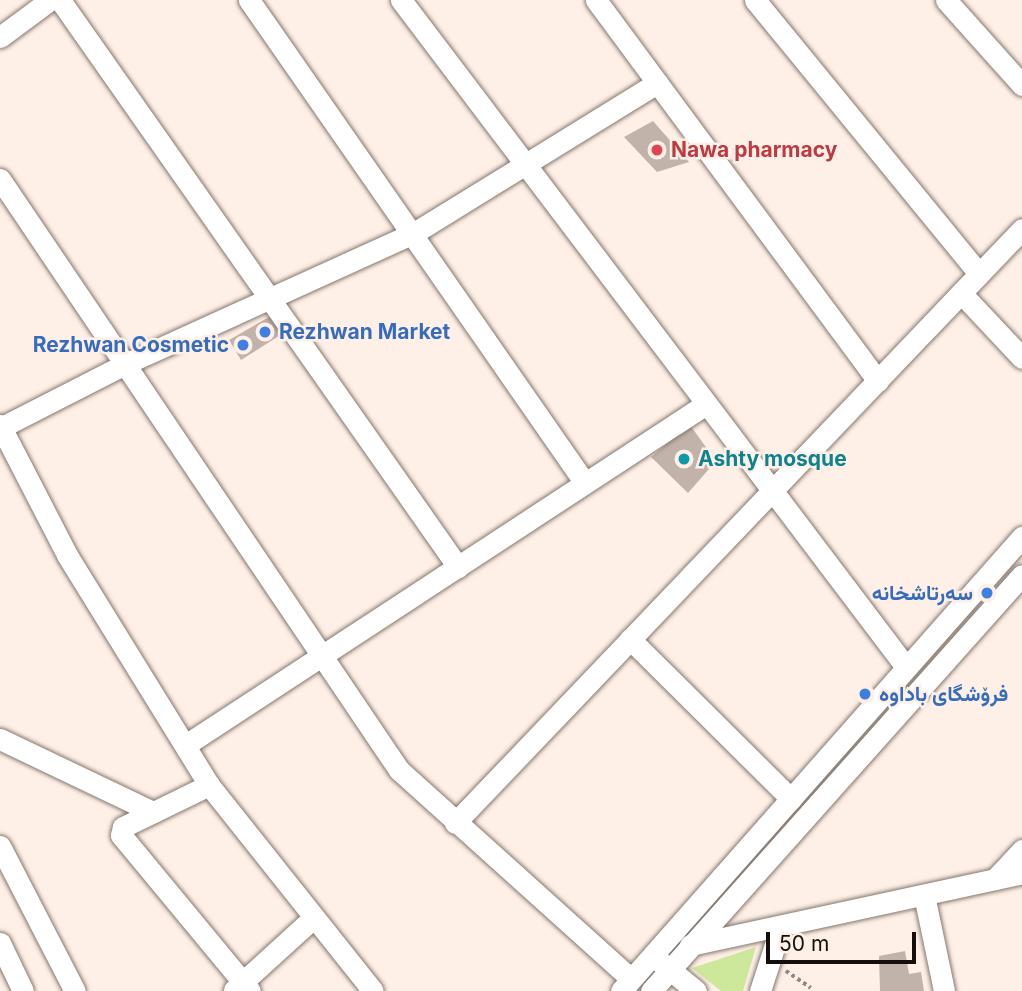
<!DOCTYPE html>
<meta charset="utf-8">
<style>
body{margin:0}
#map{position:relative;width:1022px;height:991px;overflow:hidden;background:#fff0e7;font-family:Inter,Vazirmatn,sans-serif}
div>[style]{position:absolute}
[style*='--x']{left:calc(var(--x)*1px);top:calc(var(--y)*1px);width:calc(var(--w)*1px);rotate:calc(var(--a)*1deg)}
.green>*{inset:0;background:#cde89b}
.building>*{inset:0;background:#c1b3aa}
.path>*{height:3.5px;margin-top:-1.75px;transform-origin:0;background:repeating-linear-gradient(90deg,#928781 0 3.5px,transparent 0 7px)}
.roads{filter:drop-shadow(0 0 2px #83776e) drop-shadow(0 0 2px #83776e)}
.minor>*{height:21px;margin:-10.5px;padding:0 10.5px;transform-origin:10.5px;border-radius:10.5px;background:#fff}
.dots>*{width:19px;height:19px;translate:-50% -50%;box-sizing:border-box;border:4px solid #fff0e7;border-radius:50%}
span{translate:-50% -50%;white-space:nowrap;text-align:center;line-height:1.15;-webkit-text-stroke:5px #fff0e7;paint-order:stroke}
.health-label{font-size:21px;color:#be3a42;font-weight:700}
.left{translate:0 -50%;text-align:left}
.shop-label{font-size:21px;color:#366cbe;font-weight:700}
.right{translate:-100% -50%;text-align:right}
.culture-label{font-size:21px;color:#0d838f;font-weight:700}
.scale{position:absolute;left:766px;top:932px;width:150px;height:32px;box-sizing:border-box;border:4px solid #140f0c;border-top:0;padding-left:9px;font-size:21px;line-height:24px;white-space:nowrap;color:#140f0c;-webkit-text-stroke:5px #fff0e7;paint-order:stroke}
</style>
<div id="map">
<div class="green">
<i style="clip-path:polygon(756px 947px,743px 991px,721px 991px,692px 968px)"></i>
</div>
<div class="building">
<i style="clip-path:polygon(653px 121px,689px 162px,657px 172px,624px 137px)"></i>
<i style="clip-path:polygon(274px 314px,285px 332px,241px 360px,229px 340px)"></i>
<i style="clip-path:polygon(690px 425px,716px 461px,688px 493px,651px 457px)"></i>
<i style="clip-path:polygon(905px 951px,909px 974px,921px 972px,924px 991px,880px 991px,879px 956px)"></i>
</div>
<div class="path">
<i style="--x:786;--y:971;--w:30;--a:34"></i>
</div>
<div class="roads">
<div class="minor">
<i style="--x:60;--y:0;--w:693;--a:54.93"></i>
<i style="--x:249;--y:0;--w:588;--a:55.18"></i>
<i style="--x:401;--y:0;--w:837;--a:52.87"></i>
<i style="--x:596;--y:0;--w:474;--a:53.5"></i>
<i style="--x:755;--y:0;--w:354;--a:50.7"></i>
<i style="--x:946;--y:0;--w:114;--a:48.2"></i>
<i style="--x:0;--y:37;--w:62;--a:-36.5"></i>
<i style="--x:0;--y:179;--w:713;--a:55.98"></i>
<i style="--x:399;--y:770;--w:312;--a:42"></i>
<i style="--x:961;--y:293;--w:89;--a:46.8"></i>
<i style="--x:0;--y:425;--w:146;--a:62.7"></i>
<i style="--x:67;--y:555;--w:270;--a:58.3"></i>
<i style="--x:209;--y:785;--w:263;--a:51.5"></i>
<i style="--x:0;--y:428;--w:140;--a:-27.1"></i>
<i style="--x:125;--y:364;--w:317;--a:-24.4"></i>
<i style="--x:414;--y:233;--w:286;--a:-31.7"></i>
<i style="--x:630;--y:639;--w:227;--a:44.8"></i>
<i style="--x:0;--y:739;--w:170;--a:25.5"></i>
<i style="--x:187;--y:744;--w:617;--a:-33.23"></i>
<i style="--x:209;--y:785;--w:96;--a:154"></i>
<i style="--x:123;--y:827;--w:8;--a:104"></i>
<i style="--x:121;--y:835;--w:202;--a:50.4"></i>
<i style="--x:455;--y:823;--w:821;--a:-46.33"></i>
<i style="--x:0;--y:846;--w:163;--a:62.7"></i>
<i style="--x:995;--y:879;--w:40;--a:-47"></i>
<i style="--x:924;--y:895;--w:98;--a:78.2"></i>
<i style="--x:0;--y:943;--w:53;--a:64.4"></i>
<i style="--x:690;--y:945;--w:340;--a:-12.2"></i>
<i style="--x:658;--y:960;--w:49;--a:39.2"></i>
<i style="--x:234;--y:990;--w:107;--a:-42.3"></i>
<i style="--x:621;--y:991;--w:606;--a:-48.55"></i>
<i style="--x:651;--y:991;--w:557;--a:-48.27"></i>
<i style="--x:760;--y:991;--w:68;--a:-72.1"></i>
</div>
</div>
<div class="dots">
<i style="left:657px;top:150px;background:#e0444e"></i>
<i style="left:265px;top:332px;background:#3f7fe0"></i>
<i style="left:243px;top:345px;background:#3f7fe0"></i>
<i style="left:684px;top:459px;background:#0f9aa8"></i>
<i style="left:987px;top:593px;background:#3f7fe0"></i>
<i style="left:865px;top:694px;background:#3f7fe0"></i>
</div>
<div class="health-label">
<span class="left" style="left:671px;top:150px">Nawa pharmacy</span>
</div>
<div class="shop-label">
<span class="left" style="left:279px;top:332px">Rezhwan Market</span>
<span class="right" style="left:229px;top:345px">Rezhwan Cosmetic</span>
<span class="right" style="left:973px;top:593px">سەرتاشخانە</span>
<span class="left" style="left:879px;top:694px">فرۆشگای باداوە</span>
</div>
<div class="culture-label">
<span class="left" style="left:698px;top:459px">Ashty mosque</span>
</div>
<div class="scale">50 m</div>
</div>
